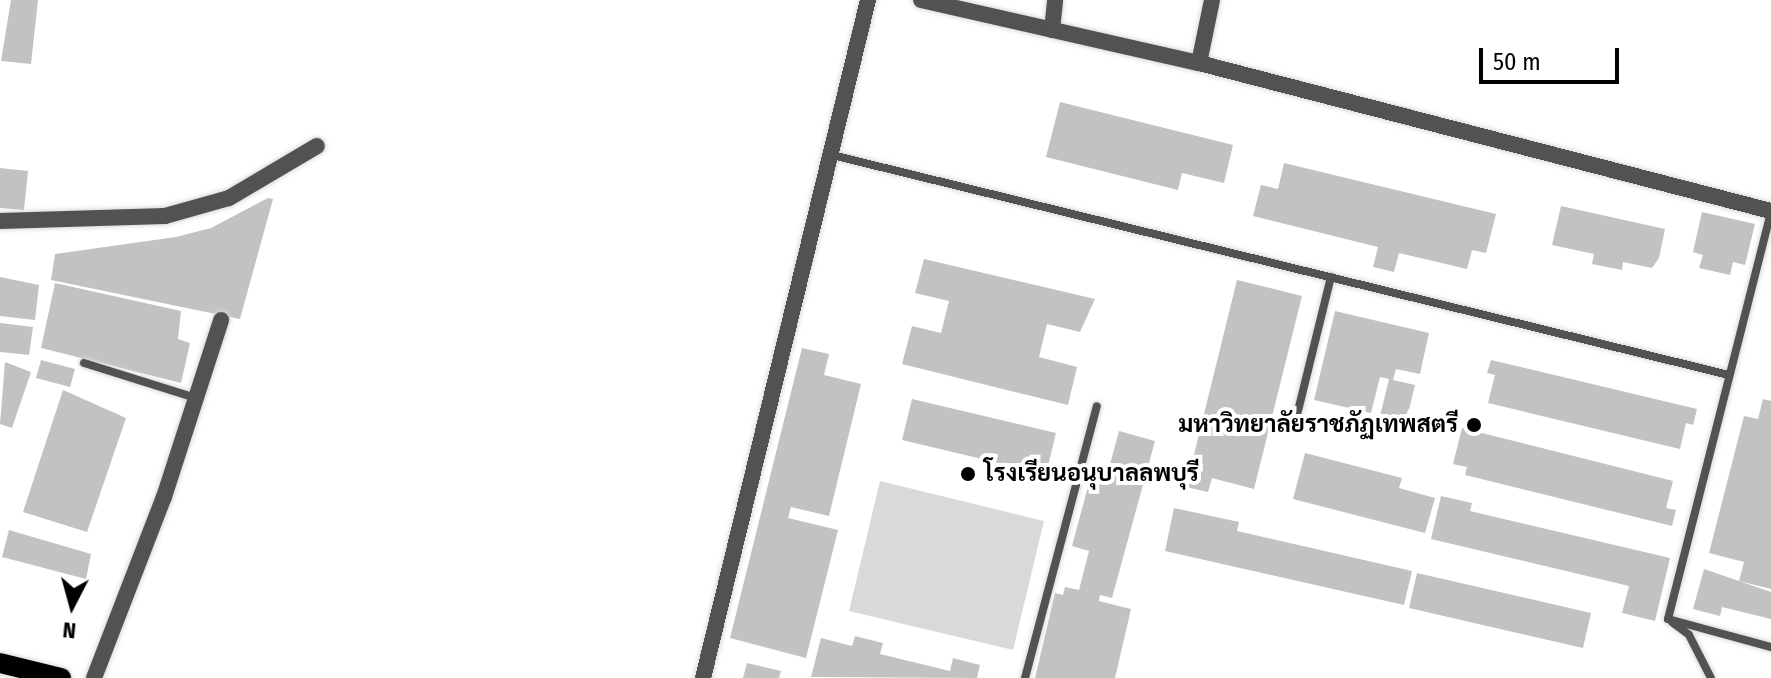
<!DOCTYPE html>
<meta charset="utf-8">
<style>
body{margin:0}
#map{position:relative;width:1771px;height:678px;overflow:hidden;background:#fff;font-family:"Fira Sans Condensed",Sarabun,sans-serif}
div>[style]{position:absolute}
[style*='--x']{left:calc(var(--x)*1px);top:calc(var(--y)*1px);width:calc(var(--w)*1px);rotate:calc(var(--a)*1deg)}
.green>*{inset:0;background:#d9d9d9}
.building>*{inset:0;background:#c2c2c2}
.roads{filter:drop-shadow(0 0 2px #dbdbdb) drop-shadow(0 0 2px #dbdbdb)}
.lane>*{height:8px;margin:-4px;padding:0 4px;transform-origin:4px;border-radius:4px;background:#525252}
.street>*{height:16px;margin:-8px;padding:0 8px;transform-origin:8px;border-radius:8px;background:#525252}
.primary>*{height:20px;margin:-10px;padding:0 10px;transform-origin:10px;border-radius:10px;background:#000}
.dots>*{width:22px;height:22px;translate:-50% -50%;box-sizing:border-box;border:4px solid #fff;border-radius:50%}
span{translate:-50% -50%;white-space:nowrap;text-align:center;line-height:1.15;-webkit-text-stroke:8px #fff;paint-order:stroke}
.poi-label{font-size:24px;color:#000;font-weight:700}
.right{translate:-100% -50%;text-align:right}
.left{translate:0 -50%;text-align:left}
.north{position:absolute;left:32px;top:566px;width:80px;height:80px;-webkit-text-stroke:6px #fff;paint-order:stroke;rotate:186deg;font-size:22px;font-weight:700;line-height:32px;text-align:center;color:#000}
.north::after{content:'';display:block;margin:auto;width:28px;height:36px;background:#000;clip-path:polygon(50% 0,100% 100%,50% 72%,0 100%)}
.scale{position:absolute;left:1479px;top:48px;width:140px;height:36px;box-sizing:border-box;border:4px solid #000;border-top:0;padding-left:10px;font-size:24px;line-height:28px;white-space:nowrap;color:#000;-webkit-text-stroke:6px #fff;paint-order:stroke}
</style>
<div id="map">
<div class="green">
<i style="clip-path:polygon(880px 481px,1044px 521px,1013px 650px,849px 611px)"></i>
</div>
<div class="building">
<i style="clip-path:polygon(11px 0,38px 0,31px 64px,1px 61px)"></i>
<i style="clip-path:polygon(1060px 102px,1233px 145px,1224px 183px,1182px 173px,1178px 190px,1046px 157px)"></i>
<i style="clip-path:polygon(1284px 163px,1496px 214px,1486px 253px,1472px 250px,1467px 269px,1399px 253px,1394px 272px,1373px 267px,1378px 247px,1253px 216px,1261px 185px,1278px 189px)"></i>
<i style="clip-path:polygon(0 168px,28px 171px,24px 210px,0 208px)"></i>
<i style="clip-path:polygon(268px 198px,273px 199px,240px 319px,51px 280px,55px 254px,176px 237px,211px 228px)"></i>
<i style="clip-path:polygon(1561px 206px,1665px 229px,1659px 258px,1652px 268px,1623px 262px,1622px 270px,1592px 264px,1594px 254px,1552px 245px)"></i>
<i style="clip-path:polygon(1702px 212px,1755px 224px,1745px 265px,1733px 262px,1730px 275px,1699px 268px,1703px 255px,1693px 252px)"></i>
<i style="clip-path:polygon(924px 259px,1095px 299px,1080px 332px,1047px 324px,1039px 357px,1077px 367px,1068px 405px,902px 364px,912px 326px,941px 333px,949px 301px,915px 293px)"></i>
<i style="clip-path:polygon(0 277px,39px 285px,35px 320px,0 316px)"></i>
<i style="clip-path:polygon(1237px 280px,1302px 296px,1254px 489px,1212px 478px,1208px 492px,1186px 487px)"></i>
<i style="clip-path:polygon(55px 283px,181px 311px,178px 339px,190px 343px,181px 383px,41px 348px)"></i>
<i style="clip-path:polygon(1335px 311px,1429px 333px,1420px 374px,1396px 369px,1393px 380px,1415px 385px,1406px 422px,1380px 416px,1389px 379px,1380px 377px,1371px 413px,1314px 400px)"></i>
<i style="clip-path:polygon(0 323px,33px 327px,29px 355px,0 352px)"></i>
<i style="clip-path:polygon(802px 348px,829px 354px,824px 375px,861px 384px,829px 516px,791px 507px,788px 518px,838px 530px,806px 658px,730px 638px)"></i>
<i style="clip-path:polygon(41px 360px,75px 369px,70px 387px,36px 378px)"></i>
<i style="clip-path:polygon(1491px 360px,1697px 409px,1693px 425px,1686px 423px,1680px 449px,1488px 403px,1495px 375px,1487px 373px)"></i>
<i style="clip-path:polygon(5px 362px,31px 372px,12px 428px,0 424px)"></i>
<i style="clip-path:polygon(63px 390px,126px 418px,87px 532px,23px 512px)"></i>
<i style="clip-path:polygon(912px 399px,1056px 433px,1046px 474px,902px 440px)"></i>
<i style="clip-path:polygon(1763px 399px,1771px 401px,1771px 589px,1739px 581px,1744px 562px,1709px 553px,1744px 416px,1758px 419px)"></i>
<i style="clip-path:polygon(1462px 428px,1673px 481px,1666px 508px,1676px 510px,1672px 526px,1465px 475px,1467px 467px,1453px 464px)"></i>
<i style="clip-path:polygon(1119px 431px,1155px 441px,1112px 598px,1100px 595px,1099px 601px,1131px 609px,1115px 678px,1035px 678px,1055px 593px,1063px 595px,1065px 587px,1079px 590px,1089px 551px,1072px 546px,1094px 464px,1109px 468px)"></i>
<i style="clip-path:polygon(1305px 453px,1402px 478px,1399px 488px,1435px 498px,1425px 533px,1293px 499px)"></i>
<i style="clip-path:polygon(1441px 496px,1472px 503px,1470px 511px,1670px 558px,1655px 621px,1622px 613px,1629px 586px,1431px 539px)"></i>
<i style="clip-path:polygon(1174px 508px,1239px 522px,1237px 531px,1412px 571px,1404px 605px,1165px 551px)"></i>
<i style="clip-path:polygon(9px 530px,91px 554px,86px 579px,2px 557px)"></i>
<i style="clip-path:polygon(1704px 569px,1771px 592px,1771px 619px,1722px 607px,1720px 616px,1693px 609px)"></i>
<i style="clip-path:polygon(1417px 573px,1591px 613px,1583px 648px,1409px 608px)"></i>
<i style="clip-path:polygon(855px 636px,883px 643px,880px 654px,950px 671px,953px 658px,980px 665px,977px 678px,811px 677px,821px 638px,852px 646px)"></i>
<i style="clip-path:polygon(747px 663px,781px 671px,779px 678px,743px 678px)"></i>
</div>
<div class="roads">
<div class="lane">
<i style="--x:832;--y:155;--w:924;--a:13.78"></i>
<i style="--x:84;--y:363;--w:117;--a:17.4"></i>
<i style="--x:1298;--y:411;--w:138;--a:-76.2"></i>
<i style="--x:1668;--y:619;--w:421;--a:-75.8"></i>
<i style="--x:1668;--y:619;--w:107;--a:15.2"></i>
<i style="--x:1672;--y:622;--w:21;--a:37"></i>
<i style="--x:1689;--y:635;--w:48;--a:62.9"></i>
<i style="--x:1025;--y:678;--w:281;--a:-75.2"></i>
</div>
<div class="street">
<i style="--x:921;--y:0;--w:285;--a:12.8"></i>
<i style="--x:1199;--y:63;--w:591;--a:14.51"></i>
<i style="--x:1052;--y:30;--w:30;--a:-84"></i>
<i style="--x:1199;--y:63;--w:64;--a:-78.3"></i>
<i style="--x:0;--y:221;--w:165;--a:-1.7"></i>
<i style="--x:165;--y:216;--w:66;--a:-15.7"></i>
<i style="--x:229;--y:198;--w:102;--a:-30.6"></i>
<i style="--x:94;--y:678;--w:194;--a:-68.9"></i>
<i style="--x:164;--y:497;--w:186;--a:-72.1"></i>
<i style="--x:703;--y:678;--w:698;--a:-76.32"></i>
</div>
<div class="primary">
<i style="--x:0;--y:663;--w:63;--a:13.8"></i>
</div>
</div>
<div class="dots">
<i style="left:1474px;top:425px;background:#000"></i>
<i style="left:968px;top:474px;background:#000"></i>
</div>
<div class="poi-label">
<span class="right" style="left:1458px;top:425px">มหาวิทยาลัยราชภัฏเทพสตรี</span>
<span class="left" style="left:984px;top:474px">โรงเรียนอนุบาลลพบุรี</span>
</div>
<div class="north">N</div>
<div class="scale">50 m</div>
</div>
